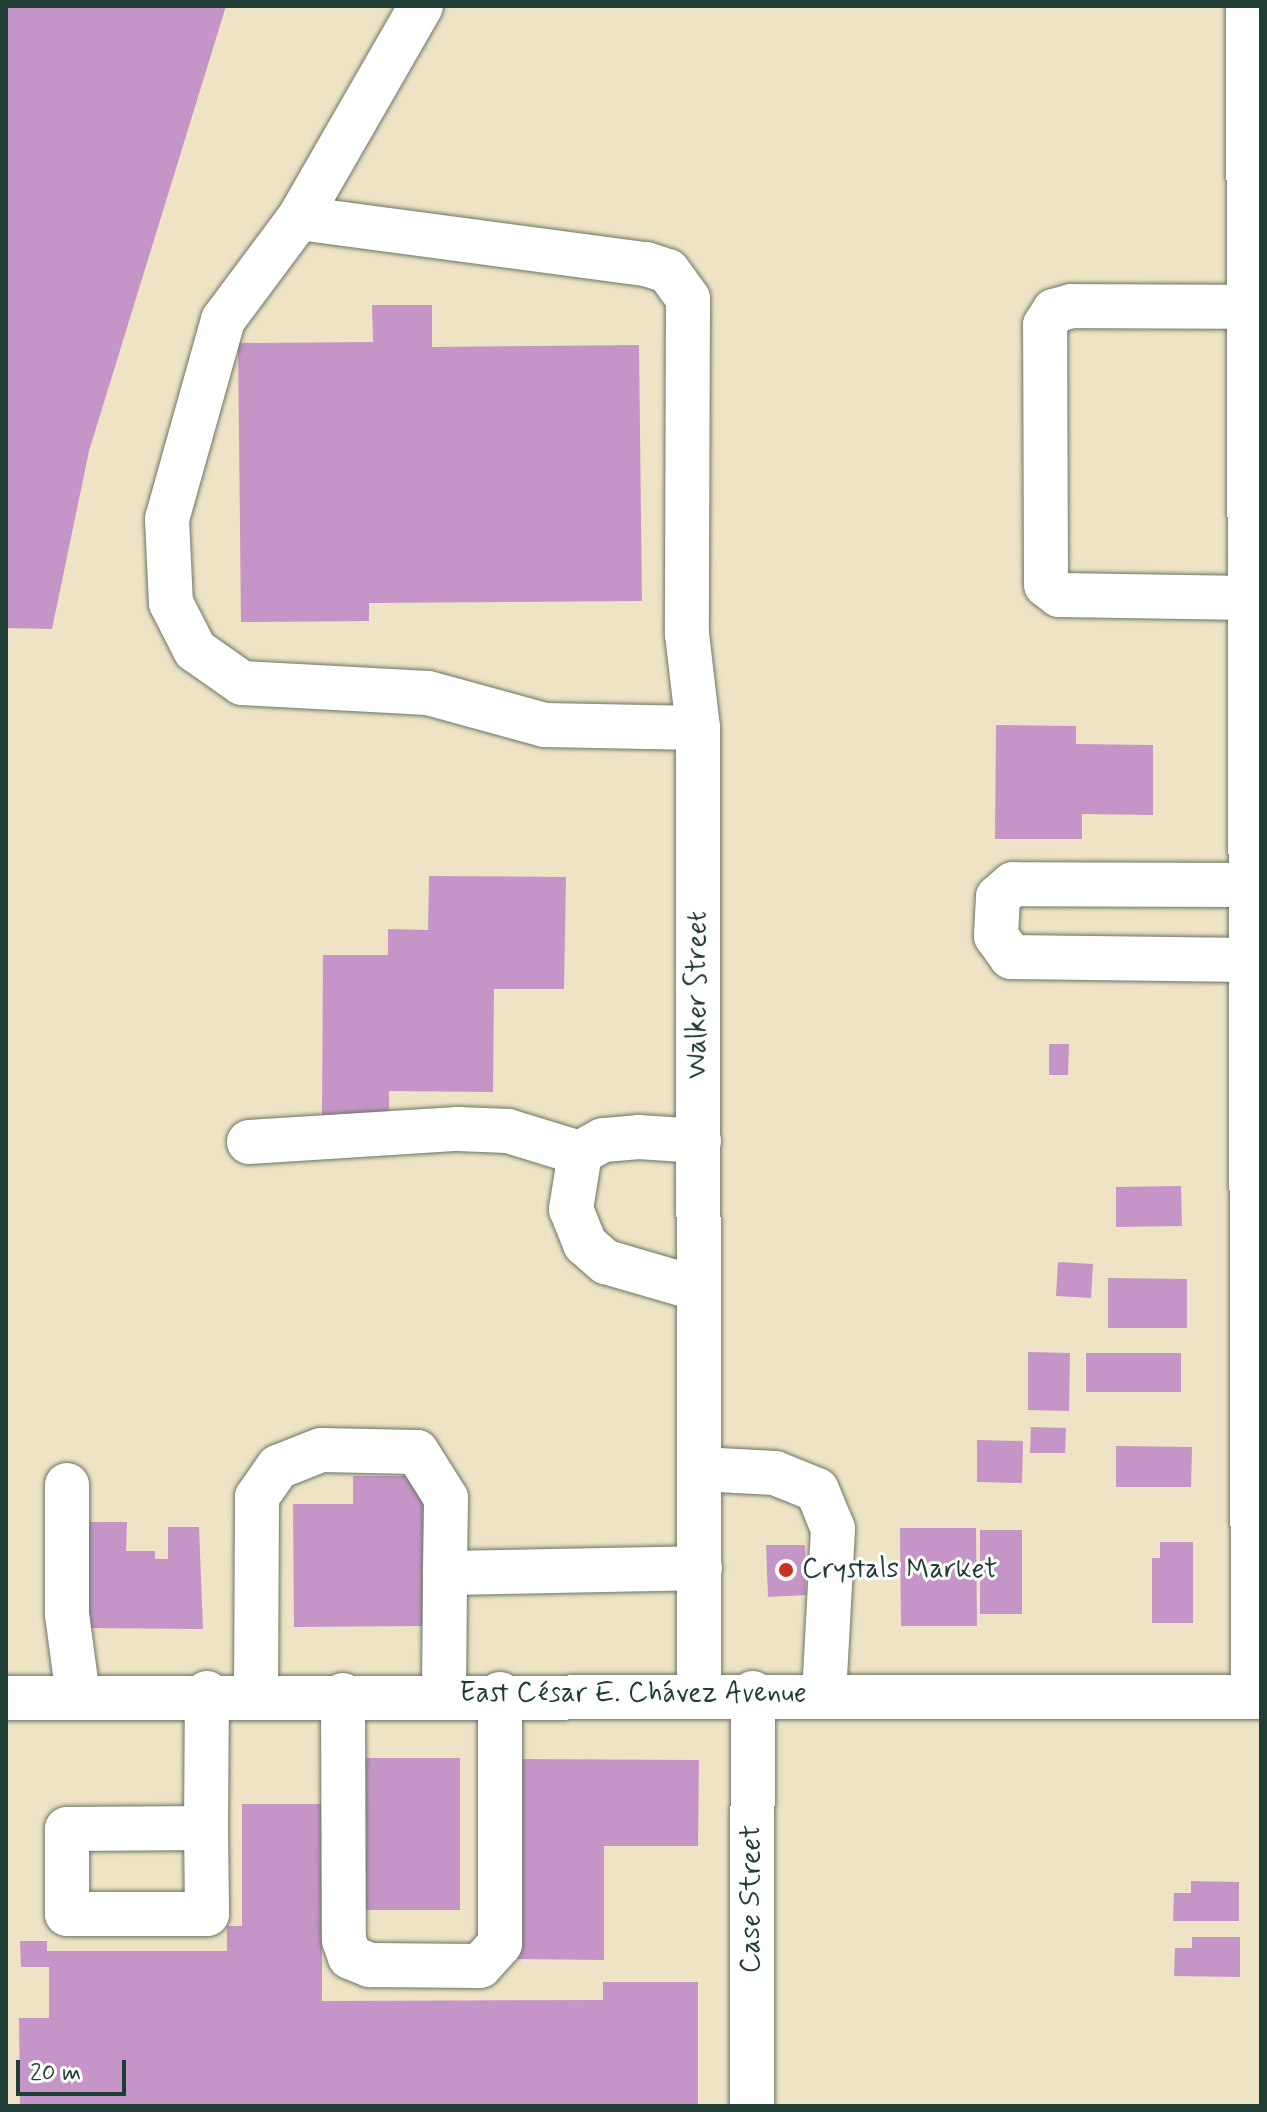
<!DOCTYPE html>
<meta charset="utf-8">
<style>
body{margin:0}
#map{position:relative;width:1267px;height:2112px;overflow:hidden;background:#efe3c5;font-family:Mynerve,sans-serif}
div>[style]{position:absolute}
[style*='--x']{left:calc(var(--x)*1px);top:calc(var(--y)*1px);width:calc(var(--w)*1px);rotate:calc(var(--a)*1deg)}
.building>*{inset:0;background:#c595c7}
.roads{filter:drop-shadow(0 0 2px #687767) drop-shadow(0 0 2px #687767)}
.minor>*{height:44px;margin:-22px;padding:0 22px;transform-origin:22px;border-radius:22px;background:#fff}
.dots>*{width:22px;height:22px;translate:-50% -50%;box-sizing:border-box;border:4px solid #fff;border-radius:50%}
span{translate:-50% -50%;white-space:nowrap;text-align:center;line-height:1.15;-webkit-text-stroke:6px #fff;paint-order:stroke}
.street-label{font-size:28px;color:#1f3d34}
.poi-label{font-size:28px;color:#1f3d34}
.left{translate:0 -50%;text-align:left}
.frame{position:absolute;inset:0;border:8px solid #1f3d34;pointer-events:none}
.scale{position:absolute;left:16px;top:2060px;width:110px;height:36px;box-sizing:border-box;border:4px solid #1f3d34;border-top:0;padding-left:10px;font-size:24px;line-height:28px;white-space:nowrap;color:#1f3d34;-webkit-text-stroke:6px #fff;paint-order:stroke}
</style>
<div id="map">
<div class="building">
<i style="clip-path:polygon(6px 6px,226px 6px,89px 451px,52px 629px,6px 628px)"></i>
<i style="clip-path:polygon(372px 305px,432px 305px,432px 347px,639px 345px,642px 601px,369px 603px,369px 621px,241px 622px,238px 343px,373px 342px)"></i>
<i style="clip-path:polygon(996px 725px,1076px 726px,1076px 744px,1153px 745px,1153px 815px,1082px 814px,1082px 839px,995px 839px)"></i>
<i style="clip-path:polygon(429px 876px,566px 877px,564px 989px,494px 989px,493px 1092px,389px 1091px,389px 1117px,322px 1117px,323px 955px,388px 955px,388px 929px,428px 930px)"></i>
<i style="clip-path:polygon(1049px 1044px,1069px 1044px,1068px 1075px,1049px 1075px)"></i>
<i style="clip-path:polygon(1181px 1186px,1182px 1226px,1116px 1227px,1116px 1187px)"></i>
<i style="clip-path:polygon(1058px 1262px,1093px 1264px,1091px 1298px,1056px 1296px)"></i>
<i style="clip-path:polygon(1108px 1278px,1187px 1279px,1187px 1328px,1108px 1328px)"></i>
<i style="clip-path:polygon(1028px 1352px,1070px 1353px,1069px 1411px,1028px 1410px)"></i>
<i style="clip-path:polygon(1086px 1353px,1181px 1353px,1181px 1392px,1086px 1392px)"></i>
<i style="clip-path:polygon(1031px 1427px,1066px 1428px,1065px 1453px,1030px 1453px)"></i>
<i style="clip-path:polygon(977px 1440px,1023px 1441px,1022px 1483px,977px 1482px)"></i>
<i style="clip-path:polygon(1116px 1446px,1192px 1447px,1191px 1487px,1116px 1487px)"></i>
<i style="clip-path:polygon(353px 1476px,424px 1476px,425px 1626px,294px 1627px,293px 1504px,353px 1504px)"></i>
<i style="clip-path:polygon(87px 1522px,127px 1522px,126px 1551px,155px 1551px,155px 1559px,168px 1559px,168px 1527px,199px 1527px,203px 1629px,87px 1628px)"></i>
<i style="clip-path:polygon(900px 1528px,976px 1528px,977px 1626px,901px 1626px)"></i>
<i style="clip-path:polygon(980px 1530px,1022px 1530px,1022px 1614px,980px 1614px)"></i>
<i style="clip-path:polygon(1160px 1542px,1193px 1542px,1193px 1623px,1152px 1623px,1152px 1558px,1160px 1558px)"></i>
<i style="clip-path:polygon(766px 1545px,805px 1545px,806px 1595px,768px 1597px)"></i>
<i style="clip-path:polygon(364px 1758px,460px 1758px,460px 1910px,364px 1910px)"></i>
<i style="clip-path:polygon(515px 1759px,699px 1760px,698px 1846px,604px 1846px,604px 1960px,513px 1959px)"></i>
<i style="clip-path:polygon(242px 1804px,322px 1804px,322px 2001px,603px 2000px,603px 1982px,698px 1982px,698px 2106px,20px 2106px,19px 2018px,49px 2018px,49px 1967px,21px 1967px,20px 1941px,47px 1941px,47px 1951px,227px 1951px,227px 1926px,242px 1926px)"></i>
<i style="clip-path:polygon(1191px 1881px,1239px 1882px,1239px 1921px,1173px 1921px,1174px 1893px,1191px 1893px)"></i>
<i style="clip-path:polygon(1192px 1937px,1240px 1937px,1240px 1977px,1174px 1976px,1175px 1948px,1192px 1948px)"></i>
</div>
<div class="roads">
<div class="minor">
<i style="--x:421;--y:6;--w:245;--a:119.9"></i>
<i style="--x:299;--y:218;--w:127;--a:126.7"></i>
<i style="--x:223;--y:320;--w:207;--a:105.7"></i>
<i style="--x:167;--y:519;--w:84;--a:87.3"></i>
<i style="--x:171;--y:603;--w:53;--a:62.9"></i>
<i style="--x:195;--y:650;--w:57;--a:35.1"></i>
<i style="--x:242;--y:683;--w:186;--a:3.1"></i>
<i style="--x:428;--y:693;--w:121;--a:15.3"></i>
<i style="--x:545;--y:725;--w:153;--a:1.1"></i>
<i style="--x:1248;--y:6;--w:1691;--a:89.83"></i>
<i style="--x:299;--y:218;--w:350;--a:7.6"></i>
<i style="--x:646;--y:264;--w:23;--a:18"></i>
<i style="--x:668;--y:271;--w:34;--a:54"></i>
<i style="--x:688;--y:299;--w:335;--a:90.2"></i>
<i style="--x:687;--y:634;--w:95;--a:83.3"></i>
<i style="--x:698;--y:728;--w:965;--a:89.94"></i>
<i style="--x:1249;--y:598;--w:190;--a:-179.1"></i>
<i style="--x:1059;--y:595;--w:16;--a:-142"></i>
<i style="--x:1046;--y:585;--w:260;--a:-90.2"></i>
<i style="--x:1045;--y:325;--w:17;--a:-57"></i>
<i style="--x:1054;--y:311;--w:18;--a:-16"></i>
<i style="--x:1071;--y:306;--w:190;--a:0.3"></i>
<i style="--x:1249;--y:885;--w:236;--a:-179.8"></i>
<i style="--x:1013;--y:884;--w:20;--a:139"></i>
<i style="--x:998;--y:897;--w:39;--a:93"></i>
<i style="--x:996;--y:936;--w:26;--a:54"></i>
<i style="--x:1011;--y:957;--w:239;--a:0.7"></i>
<i style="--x:699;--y:1141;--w:60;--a:-176.2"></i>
<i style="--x:639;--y:1137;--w:36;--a:175"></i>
<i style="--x:603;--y:1140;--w:26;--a:151"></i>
<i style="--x:580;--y:1153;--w:57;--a:99.1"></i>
<i style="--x:571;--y:1209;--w:38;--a:68"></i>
<i style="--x:585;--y:1244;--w:28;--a:41"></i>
<i style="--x:606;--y:1262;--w:97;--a:16.2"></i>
<i style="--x:249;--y:1142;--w:209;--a:-3.6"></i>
<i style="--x:458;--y:1129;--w:50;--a:2.3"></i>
<i style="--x:508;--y:1131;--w:75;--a:17"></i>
<i style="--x:699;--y:1469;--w:76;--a:3"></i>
<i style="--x:775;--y:1473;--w:45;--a:22"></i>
<i style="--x:817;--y:1490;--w:42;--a:67.7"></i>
<i style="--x:833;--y:1529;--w:164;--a:93.1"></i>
<i style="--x:67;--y:1485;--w:129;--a:90"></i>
<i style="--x:67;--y:1614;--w:83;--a:82.4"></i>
<i style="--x:256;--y:1695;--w:198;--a:-89.7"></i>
<i style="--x:257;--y:1497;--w:37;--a:-55"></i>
<i style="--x:278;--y:1467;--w:46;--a:-21.6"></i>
<i style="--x:321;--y:1450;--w:96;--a:1.2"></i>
<i style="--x:417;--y:1452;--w:54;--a:57.8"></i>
<i style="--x:446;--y:1498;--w:75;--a:90.8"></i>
<i style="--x:445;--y:1573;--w:255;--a:-1.1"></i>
<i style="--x:343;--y:1695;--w:245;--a:89.8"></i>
<i style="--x:344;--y:1940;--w:18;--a:71"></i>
<i style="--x:350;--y:1957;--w:22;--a:22"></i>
<i style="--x:370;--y:1965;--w:110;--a:0.5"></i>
<i style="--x:480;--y:1966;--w:30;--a:-48"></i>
<i style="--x:500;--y:1944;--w:250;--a:-90"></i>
<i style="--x:444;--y:1695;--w:122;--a:-89.5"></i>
<i style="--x:6;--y:1698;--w:1255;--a:-0.05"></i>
<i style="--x:206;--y:1828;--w:86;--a:89.3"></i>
<i style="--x:207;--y:1914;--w:140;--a:180"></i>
<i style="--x:67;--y:1914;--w:85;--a:-90"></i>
<i style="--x:67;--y:1829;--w:139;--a:-0.4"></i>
<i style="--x:206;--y:1828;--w:135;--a:-89.6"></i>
<i style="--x:752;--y:2106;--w:413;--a:-89.9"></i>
</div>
</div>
<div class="dots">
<i style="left:786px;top:1570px;background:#c8321e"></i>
</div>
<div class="street-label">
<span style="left:698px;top:995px;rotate:-90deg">Walker Street</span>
<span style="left:633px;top:1694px">East César E. Chávez Avenue</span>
<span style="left:752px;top:1899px;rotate:-90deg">Case Street</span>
</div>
<div class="poi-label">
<span class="left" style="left:802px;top:1570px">Crystals Market</span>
</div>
<div class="frame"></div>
<div class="scale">20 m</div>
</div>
